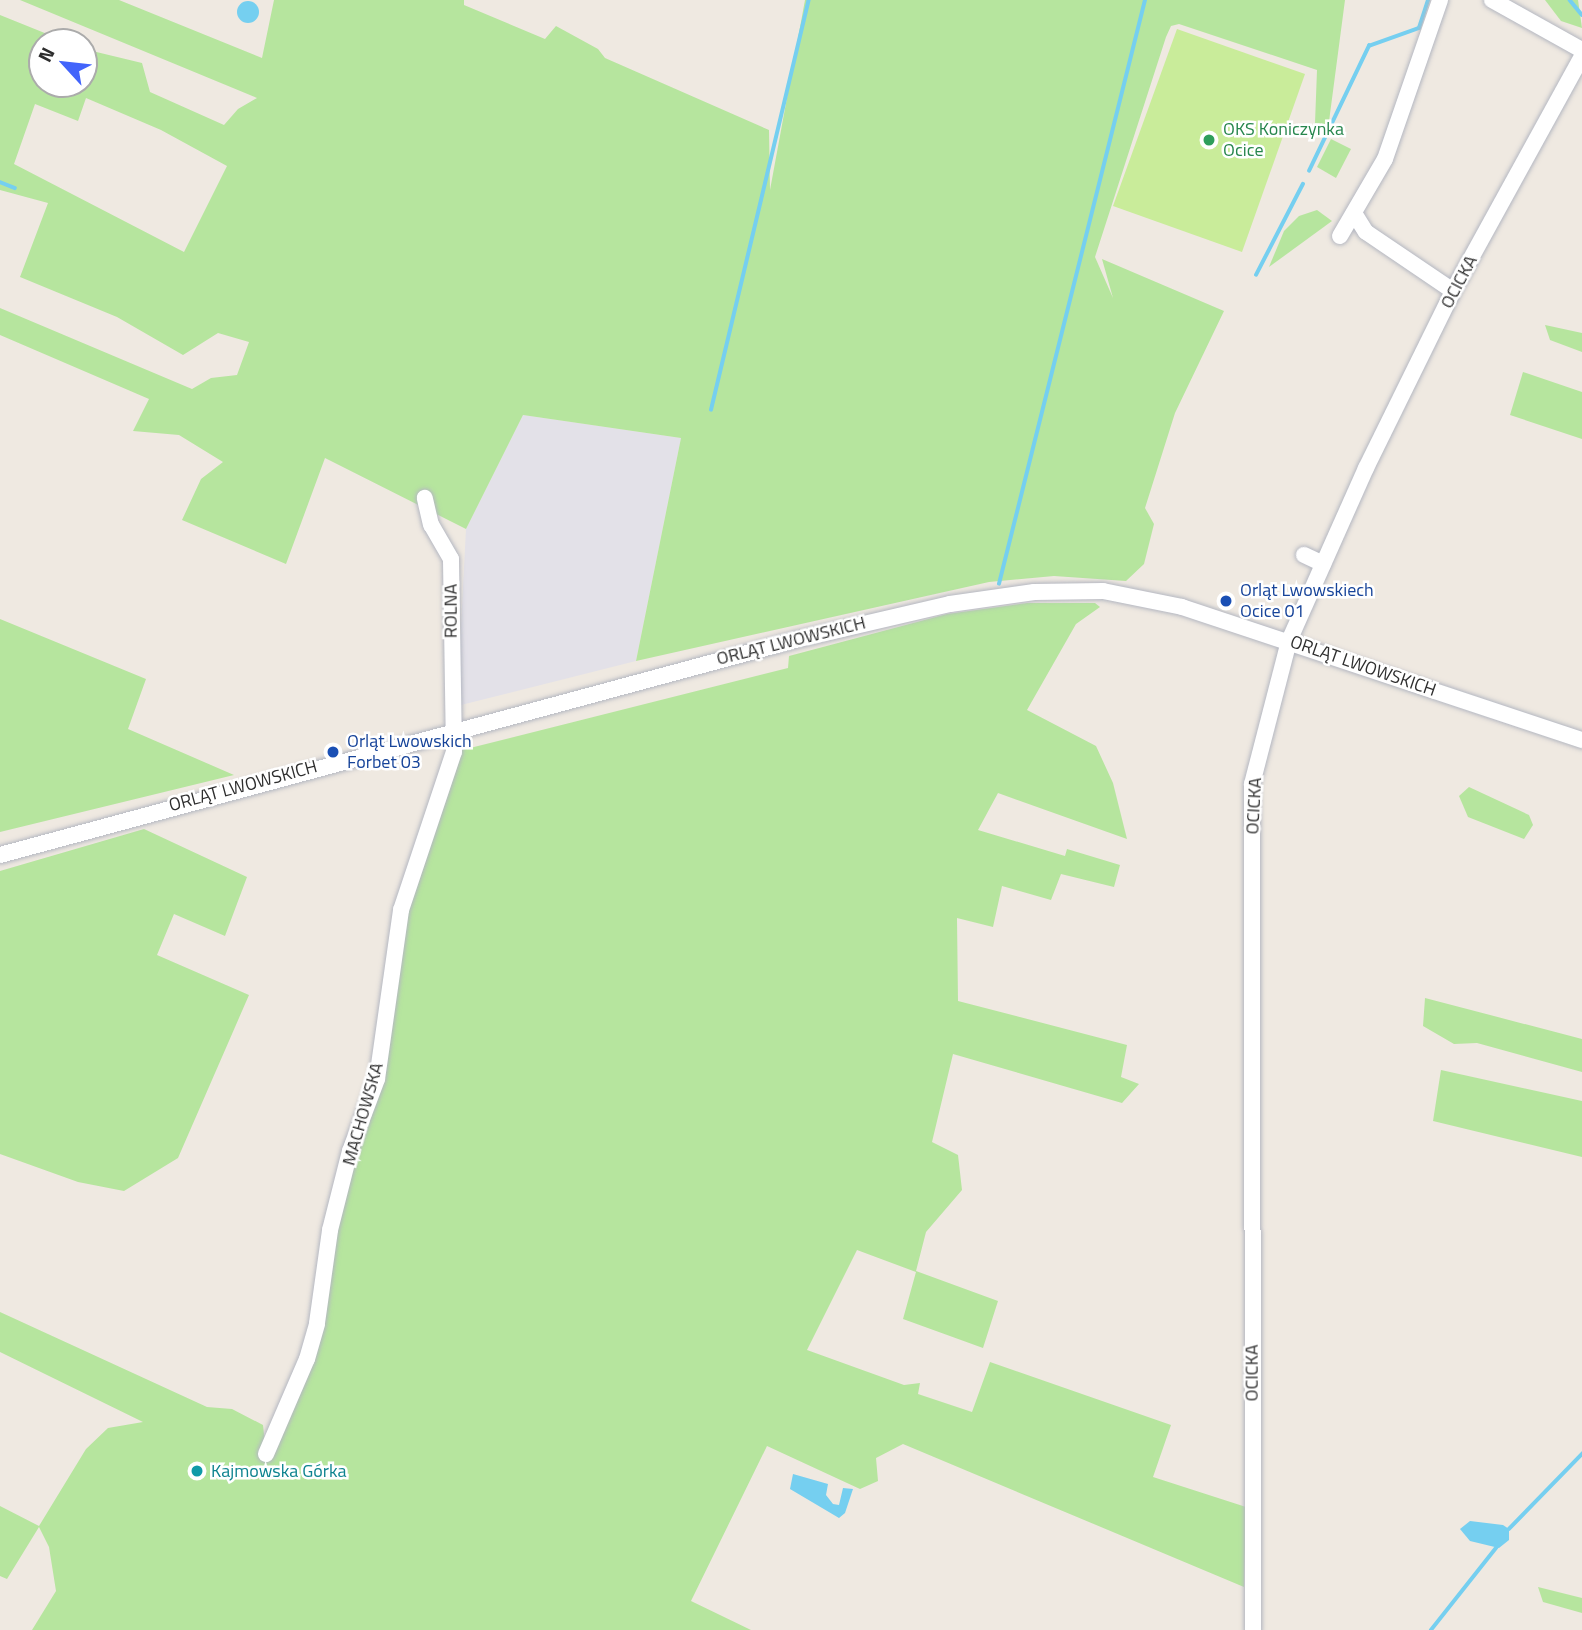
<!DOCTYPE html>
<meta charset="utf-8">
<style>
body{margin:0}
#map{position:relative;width:1582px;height:1630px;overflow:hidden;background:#efe9e1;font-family:"Titillium Web",sans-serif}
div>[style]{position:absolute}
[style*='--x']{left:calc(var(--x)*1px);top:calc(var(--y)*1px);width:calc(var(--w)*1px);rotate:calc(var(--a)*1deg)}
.industrial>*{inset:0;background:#e3e1e8}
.green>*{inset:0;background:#b6e59e}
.pitch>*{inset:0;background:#c9ec9a}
.water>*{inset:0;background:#75cff0}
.round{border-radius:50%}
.stream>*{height:3.5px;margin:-1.75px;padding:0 1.75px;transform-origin:1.75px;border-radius:1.75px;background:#75cff0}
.roads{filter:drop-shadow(0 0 2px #b4b7c1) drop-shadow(0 0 2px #b4b7c1)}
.minor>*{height:16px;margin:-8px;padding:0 8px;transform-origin:8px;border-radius:8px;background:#fff}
.dots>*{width:19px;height:19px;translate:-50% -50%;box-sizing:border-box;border:4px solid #fff;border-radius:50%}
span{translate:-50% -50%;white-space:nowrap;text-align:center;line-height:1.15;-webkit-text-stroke:5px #fff;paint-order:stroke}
.leisure-label{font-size:18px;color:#27864d}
.left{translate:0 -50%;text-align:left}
.street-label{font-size:18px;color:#2e2e2e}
.transit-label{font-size:18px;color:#164399}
.culture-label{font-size:18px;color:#0d838f}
.north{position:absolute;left:28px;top:28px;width:70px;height:70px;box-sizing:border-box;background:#fff;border:2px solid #ababab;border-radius:50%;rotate:297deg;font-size:19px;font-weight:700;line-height:28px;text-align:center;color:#2e2e2e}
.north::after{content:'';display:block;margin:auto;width:24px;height:32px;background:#4264fb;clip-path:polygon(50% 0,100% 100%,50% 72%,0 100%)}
</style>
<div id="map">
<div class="industrial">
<i style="clip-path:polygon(523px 415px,681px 438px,636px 661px,457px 706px,466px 529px)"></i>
</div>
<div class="green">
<i style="clip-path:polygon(evenodd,20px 0,119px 0,262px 58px,274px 0,464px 0,464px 5px,545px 39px,556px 26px,598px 49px,605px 58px,769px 130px,770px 190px,805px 0,1345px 0,1328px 129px,1315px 123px,1317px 70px,1179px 24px,1171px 26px,1166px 37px,1095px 257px,1113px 298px,1102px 259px,1224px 311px,1175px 413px,1145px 508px,1154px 524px,1144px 564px,1126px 581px,1054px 576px,989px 582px,636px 661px,681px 438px,523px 415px,466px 529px,325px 458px,286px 564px,182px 520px,201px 479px,223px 462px,179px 435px,133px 431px,149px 399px,0 335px,0 308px,192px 389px,211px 378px,237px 375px,249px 342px,218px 333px,183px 355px,117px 317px,20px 277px,48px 203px,0 190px,0 15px,67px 42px,42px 42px,42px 84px,84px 84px,84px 49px,142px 63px,150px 92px,224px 125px,238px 109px,257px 98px,20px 0,86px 98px,161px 130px,227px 166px,184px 252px,14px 164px,35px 104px,78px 121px,86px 98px)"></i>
<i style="clip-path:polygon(1545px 0,1578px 0,1582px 28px,1561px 21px)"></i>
<i style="clip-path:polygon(1331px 139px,1351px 149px,1336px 178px,1317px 167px)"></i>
<i style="clip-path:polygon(1317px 210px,1332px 221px,1269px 267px,1284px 231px,1299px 216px)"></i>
<i style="clip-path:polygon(1545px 325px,1582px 333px,1582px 352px,1550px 340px)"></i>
<i style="clip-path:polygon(1523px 372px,1582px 392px,1582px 439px,1510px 415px)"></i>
<i style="clip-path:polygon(1027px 603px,1095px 603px,1100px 607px,1076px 624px,1027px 710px,1096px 746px,1113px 783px,1127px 839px,998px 793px,978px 830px,1065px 856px,1067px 849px,1120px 865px,1114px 887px,1061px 874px,1051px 900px,1002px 886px,993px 927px,957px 918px,958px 1001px,1127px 1045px,1121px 1077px,1139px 1084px,1122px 1103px,953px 1054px,932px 1142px,958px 1155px,962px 1190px,926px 1232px,916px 1271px,998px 1301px,983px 1348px,903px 1319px,916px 1272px,857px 1250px,807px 1350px,904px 1385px,920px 1383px,918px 1394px,972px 1412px,990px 1362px,1171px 1425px,1153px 1477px,1246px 1507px,1244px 1587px,903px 1444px,876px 1458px,878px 1481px,860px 1489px,767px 1446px,691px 1601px,751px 1630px,32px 1630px,56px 1591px,49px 1547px,39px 1527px,7px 1579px,0 1576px,0 1506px,39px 1526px,86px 1449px,108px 1428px,143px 1422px,0 1352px,0 1312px,207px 1407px,232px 1409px,263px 1425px,266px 1452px,301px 1372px,330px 1230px,377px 1079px,401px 910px,454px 752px,788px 668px,789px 656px,838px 643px,947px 614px)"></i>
<i style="clip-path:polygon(0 619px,146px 679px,128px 729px,234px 775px,0 832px)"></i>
<i style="clip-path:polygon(1469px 787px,1529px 815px,1533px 825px,1524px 839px,1468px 817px,1459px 796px)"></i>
<i style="clip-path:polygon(144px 829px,247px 877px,225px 936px,174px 914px,157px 955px,249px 995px,178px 1158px,124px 1191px,78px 1182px,0 1154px,0 871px)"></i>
<i style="clip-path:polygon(1425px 998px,1582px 1039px,1582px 1072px,1477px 1043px,1454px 1044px,1423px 1026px)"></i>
<i style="clip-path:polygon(1441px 1070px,1582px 1101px,1582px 1157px,1433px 1121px)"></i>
<i style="clip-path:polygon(1538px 1587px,1582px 1598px,1582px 1613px,1543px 1602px)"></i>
</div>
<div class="pitch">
<i style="clip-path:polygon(1177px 29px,1305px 74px,1242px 252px,1113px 206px)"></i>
</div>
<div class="water">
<i class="round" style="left:237px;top:1px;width:22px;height:22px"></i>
<i style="clip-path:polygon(793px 1474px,828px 1484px,826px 1495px,833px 1504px,839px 1505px,843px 1488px,853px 1489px,845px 1513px,839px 1518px,790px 1489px)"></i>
<i style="clip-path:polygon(1470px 1521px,1503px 1525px,1509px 1529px,1509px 1540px,1499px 1548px,1470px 1541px,1460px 1529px)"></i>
</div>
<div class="stream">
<i style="--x:1570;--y:0;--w:19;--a:51"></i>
<i style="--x:1309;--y:171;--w:139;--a:-64.4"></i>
<i style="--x:1369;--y:46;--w:53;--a:-19.8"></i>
<i style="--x:1419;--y:28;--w:29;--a:-72"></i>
<i style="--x:0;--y:182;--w:16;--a:22"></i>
<i style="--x:1256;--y:275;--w:102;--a:-62.7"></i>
<i style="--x:711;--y:410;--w:422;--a:-76.6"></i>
<i style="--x:999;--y:584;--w:602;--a:-75.96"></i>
<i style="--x:1509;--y:1529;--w:105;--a:-45.8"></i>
<i style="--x:1431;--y:1630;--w:105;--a:-51.6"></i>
</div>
<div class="roads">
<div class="minor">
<i style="--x:1492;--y:0;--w:103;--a:29.1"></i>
<i style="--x:1354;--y:213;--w:22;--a:58"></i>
<i style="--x:1366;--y:232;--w:105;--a:34.1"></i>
<i style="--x:1340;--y:236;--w:89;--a:-59.7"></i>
<i style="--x:1385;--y:159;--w:168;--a:-70.9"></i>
<i style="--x:1304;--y:555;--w:21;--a:25"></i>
<i style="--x:0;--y:855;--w:824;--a:-15.13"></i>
<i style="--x:795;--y:640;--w:159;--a:-13.1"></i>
<i style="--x:950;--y:604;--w:85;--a:-8.1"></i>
<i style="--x:1034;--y:592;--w:69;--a:-0.8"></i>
<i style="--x:1103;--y:591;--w:81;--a:11.4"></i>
<i style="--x:1182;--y:607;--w:422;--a:18.4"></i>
<i style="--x:266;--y:1454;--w:103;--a:-66.7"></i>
<i style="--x:307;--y:1359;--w:37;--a:-74"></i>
<i style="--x:317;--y:1323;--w:94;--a:-82"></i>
<i style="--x:330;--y:1230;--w:81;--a:-75.8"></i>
<i style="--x:350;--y:1151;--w:77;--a:-69.4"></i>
<i style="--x:377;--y:1079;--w:171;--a:-81.9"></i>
<i style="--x:401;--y:910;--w:167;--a:-71.5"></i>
<i style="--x:454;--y:752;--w:193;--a:-90.9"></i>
<i style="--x:451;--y:559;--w:39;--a:-120"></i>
<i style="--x:431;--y:525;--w:28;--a:-103"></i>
<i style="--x:1253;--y:1630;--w:846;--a:-90.07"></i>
<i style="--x:1252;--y:784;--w:148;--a:-75.5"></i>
<i style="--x:1289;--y:641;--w:189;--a:-66"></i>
<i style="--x:1366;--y:468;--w:197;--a:-63.8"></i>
<i style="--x:1453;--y:291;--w:268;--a:-61.2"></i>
</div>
</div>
<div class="dots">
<i style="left:1209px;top:140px;background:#2e9e5b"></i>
<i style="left:1226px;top:601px;background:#1a4fb4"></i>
<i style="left:333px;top:752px;background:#1a4fb4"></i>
<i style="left:197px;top:1471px;background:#0f9aa8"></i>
</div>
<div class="leisure-label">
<span class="left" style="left:1223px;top:140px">OKS Koniczynka<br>Ocice</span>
</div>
<div class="street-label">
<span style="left:1459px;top:282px;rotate:-62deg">OCICKA</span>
<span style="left:451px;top:611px;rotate:-90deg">ROLNA</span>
<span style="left:791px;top:641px;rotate:-14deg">ORLĄT LWOWSKICH</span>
<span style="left:1363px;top:666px;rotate:19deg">ORLĄT LWOWSKICH</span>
<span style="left:243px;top:786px;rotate:-15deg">ORLĄT LWOWSKICH</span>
<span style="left:1254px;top:806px;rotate:-87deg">OCICKA</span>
<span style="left:363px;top:1114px;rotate:-74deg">MACHOWSKA</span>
<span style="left:1252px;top:1373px;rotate:-90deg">OCICKA</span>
</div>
<div class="transit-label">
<span class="left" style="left:1240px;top:601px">Orląt Lwowskiech<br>Ocice 01</span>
<span class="left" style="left:347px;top:752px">Orląt Lwowskich<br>Forbet 03</span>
</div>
<div class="culture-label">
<span class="left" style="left:211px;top:1471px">Kajmowska Górka</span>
</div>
<div class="north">N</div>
</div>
